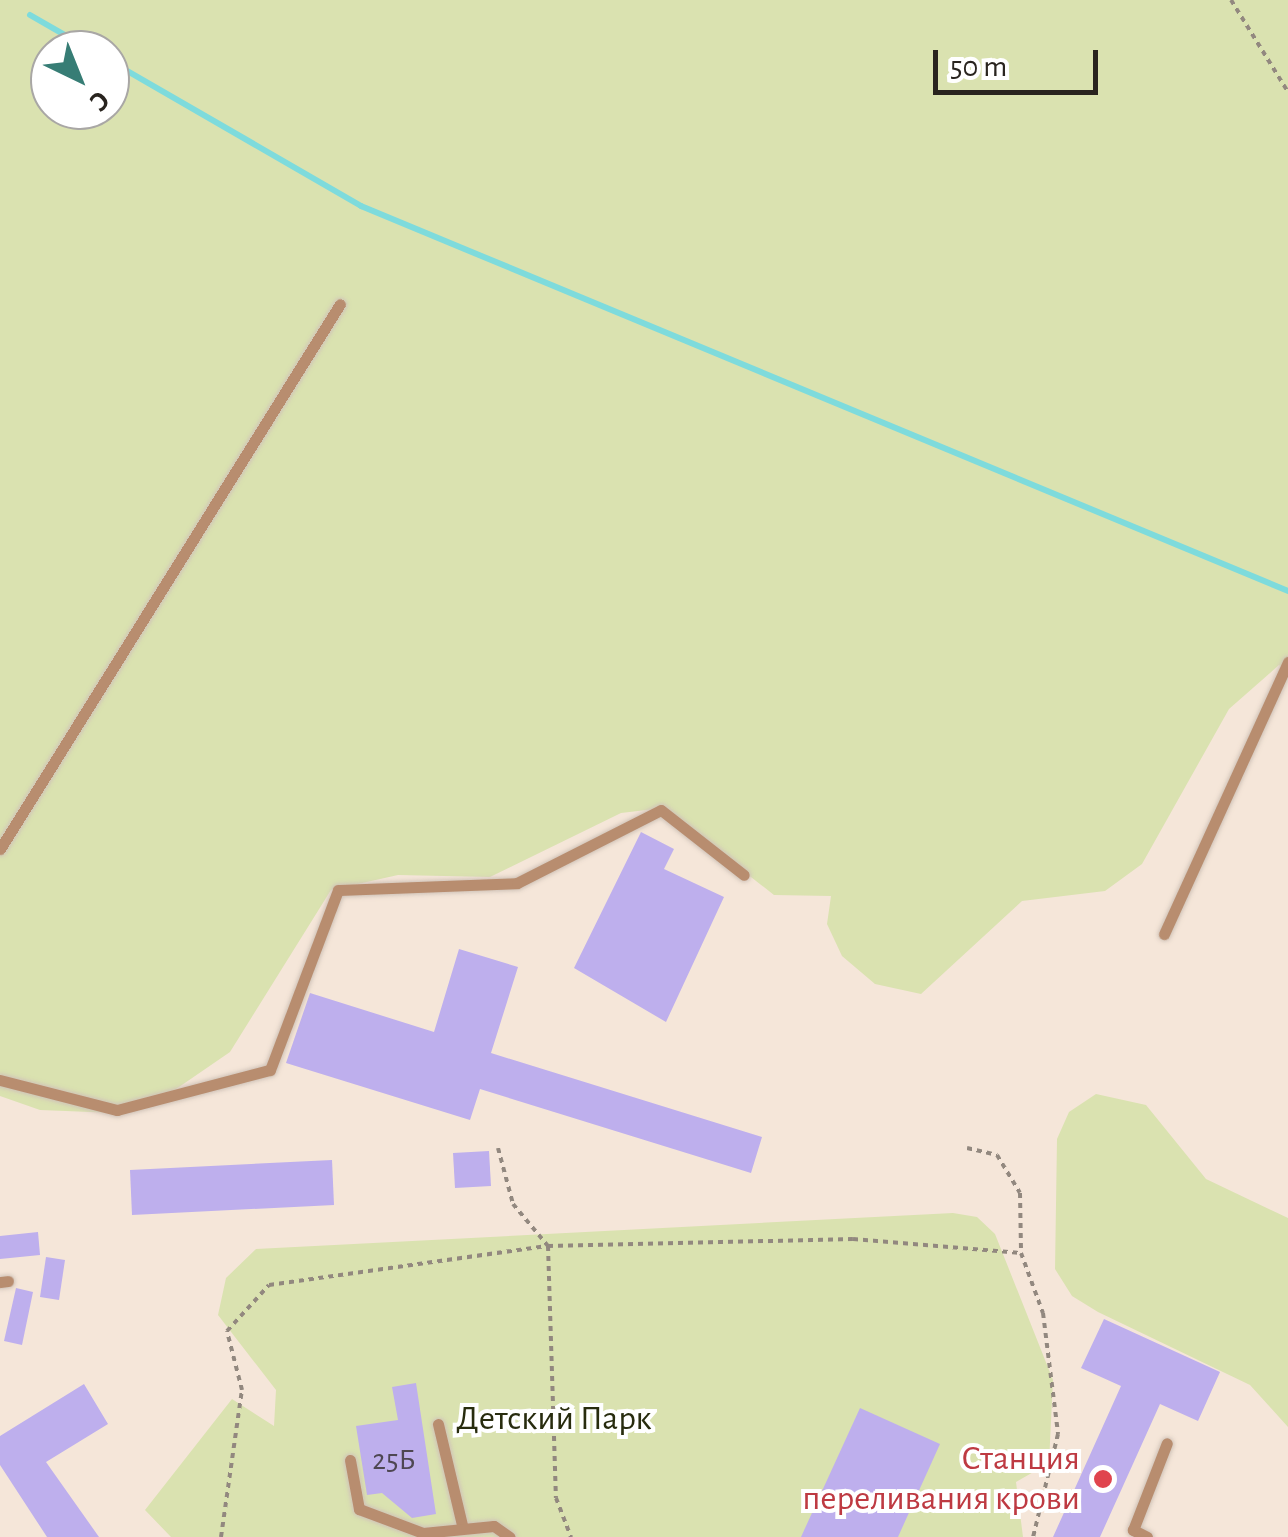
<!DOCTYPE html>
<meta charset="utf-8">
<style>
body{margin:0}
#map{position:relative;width:1288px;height:1537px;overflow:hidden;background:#f5e6d9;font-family:"Alegreya Sans",sans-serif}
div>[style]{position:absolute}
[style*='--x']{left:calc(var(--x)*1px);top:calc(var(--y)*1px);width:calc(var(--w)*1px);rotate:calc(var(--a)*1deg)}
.green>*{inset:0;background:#dae2b0}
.stream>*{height:6px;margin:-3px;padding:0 3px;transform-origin:3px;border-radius:3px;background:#7edbdc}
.building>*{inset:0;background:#beafed}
.path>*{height:4px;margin-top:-2px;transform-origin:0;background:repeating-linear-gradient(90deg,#92887f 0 5px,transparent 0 10px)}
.roads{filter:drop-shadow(0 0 2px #d0c3b8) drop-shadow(0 0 2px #d0c3b8)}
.service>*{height:11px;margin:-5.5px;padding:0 5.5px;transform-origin:5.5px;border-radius:5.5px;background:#b88d6f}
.dots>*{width:28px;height:28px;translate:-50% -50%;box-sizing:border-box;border:5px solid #fff;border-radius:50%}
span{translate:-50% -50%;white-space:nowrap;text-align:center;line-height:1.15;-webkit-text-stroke:8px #fff;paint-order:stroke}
.number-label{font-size:30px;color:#4e4752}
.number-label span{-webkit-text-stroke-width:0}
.park-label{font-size:35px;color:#282c0e}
.health-label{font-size:35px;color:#be3a42}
.right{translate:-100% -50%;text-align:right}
.north{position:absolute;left:30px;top:30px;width:100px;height:100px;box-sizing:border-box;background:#fff;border:2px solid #a9a7a5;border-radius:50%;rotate:137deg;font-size:28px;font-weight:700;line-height:40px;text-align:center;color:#29241f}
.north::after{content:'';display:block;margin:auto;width:35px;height:45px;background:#377d75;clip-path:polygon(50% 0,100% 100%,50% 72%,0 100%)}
.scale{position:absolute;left:933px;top:50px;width:165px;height:45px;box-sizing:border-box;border:5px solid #29241f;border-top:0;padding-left:12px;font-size:30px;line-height:35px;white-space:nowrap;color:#29241f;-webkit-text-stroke:8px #fff;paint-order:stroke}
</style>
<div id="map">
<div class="green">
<i style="clip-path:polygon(evenodd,0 0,1288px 0,1288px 671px,1279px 665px,1229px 709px,1142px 864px,1105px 891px,1022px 901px,921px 994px,875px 984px,842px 956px,827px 924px,831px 896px,774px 895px,663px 808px,621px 813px,490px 877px,398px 875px,331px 890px,230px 1052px,163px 1098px,116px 1113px,40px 1110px,0 1096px,0 0,50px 50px,110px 50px,110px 110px,50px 110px,50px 50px)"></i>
<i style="clip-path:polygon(1096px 1094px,1146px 1105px,1206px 1179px,1288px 1218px,1288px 1427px,1250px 1385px,1098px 1312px,1072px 1296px,1055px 1269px,1057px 1139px,1069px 1112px)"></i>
<i style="clip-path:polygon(953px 1213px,977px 1217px,995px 1234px,1053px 1380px,1049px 1463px,1016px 1482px,1023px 1537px,171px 1537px,145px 1510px,232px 1399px,274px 1426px,276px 1390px,218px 1315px,226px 1278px,256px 1249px)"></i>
</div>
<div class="stream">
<i style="--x:30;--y:15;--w:70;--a:29.8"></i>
<i style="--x:110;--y:61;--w:290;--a:30"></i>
<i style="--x:361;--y:206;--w:1004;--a:22.55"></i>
</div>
<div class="building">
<i style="clip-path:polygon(641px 832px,674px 849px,664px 869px,724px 897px,666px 1022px,574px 968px)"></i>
<i style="clip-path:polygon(459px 949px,518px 967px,491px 1053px,762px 1137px,751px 1173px,480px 1089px,470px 1120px,286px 1063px,310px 993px,434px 1032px)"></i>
<i style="clip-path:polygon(489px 1151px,491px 1186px,455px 1188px,453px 1153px)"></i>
<i style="clip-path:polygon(332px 1160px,334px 1205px,132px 1215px,130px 1170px)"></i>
<i style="clip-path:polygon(38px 1232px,40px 1255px,0 1259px,0 1236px)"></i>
<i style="clip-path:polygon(46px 1257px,65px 1260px,59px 1300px,40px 1297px)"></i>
<i style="clip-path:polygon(16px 1288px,33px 1292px,22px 1345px,4px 1341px)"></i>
<i style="clip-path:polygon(1104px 1319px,1220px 1372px,1198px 1421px,1160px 1404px,1100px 1537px,1053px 1537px,1121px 1386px,1081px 1368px)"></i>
<i style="clip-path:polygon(416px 1383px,436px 1514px,412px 1518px,382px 1493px,367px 1495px,356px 1426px,398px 1420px,392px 1387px)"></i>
<i style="clip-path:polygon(84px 1384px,108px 1424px,46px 1462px,99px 1537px,47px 1537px,0 1465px,0 1436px)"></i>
<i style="clip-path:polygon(860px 1408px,940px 1444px,898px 1537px,801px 1537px)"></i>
</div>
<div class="path">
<i style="--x:1231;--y:0;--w:108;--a:58.2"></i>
<i style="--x:498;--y:1148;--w:58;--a:75"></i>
<i style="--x:513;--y:1204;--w:55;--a:50.2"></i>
<i style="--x:548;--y:1246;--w:252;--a:88.2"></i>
<i style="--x:556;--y:1498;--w:42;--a:69"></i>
<i style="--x:967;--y:1148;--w:31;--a:13"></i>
<i style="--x:997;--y:1155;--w:44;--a:58.8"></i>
<i style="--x:1020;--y:1193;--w:60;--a:89"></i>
<i style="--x:1021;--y:1253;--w:64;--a:69.9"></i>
<i style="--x:1043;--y:1313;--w:122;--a:82.9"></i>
<i style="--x:1058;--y:1434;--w:106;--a:103.6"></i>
<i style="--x:221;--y:1537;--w:148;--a:-81.9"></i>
<i style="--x:242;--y:1390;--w:61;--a:-104.3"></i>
<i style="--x:227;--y:1331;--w:62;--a:-47.6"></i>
<i style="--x:269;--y:1285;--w:282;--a:-8"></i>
<i style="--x:548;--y:1246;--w:305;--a:-1.3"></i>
<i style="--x:853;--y:1239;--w:169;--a:4.8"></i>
</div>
<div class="roads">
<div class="service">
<i style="--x:0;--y:849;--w:642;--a:-58.04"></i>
<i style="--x:1164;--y:934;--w:299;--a:-65.5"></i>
<i style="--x:0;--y:1080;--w:121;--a:14.4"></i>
<i style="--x:117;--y:1110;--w:158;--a:-14.7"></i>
<i style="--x:270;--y:1070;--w:192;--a:-69.3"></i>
<i style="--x:338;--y:890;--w:179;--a:-2.2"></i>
<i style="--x:517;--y:883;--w:161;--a:-26.9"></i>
<i style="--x:661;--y:810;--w:105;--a:38.1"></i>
<i style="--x:0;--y:1282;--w:8;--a:-7"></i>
<i style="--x:438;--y:1424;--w:104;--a:76.6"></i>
<i style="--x:350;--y:1460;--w:50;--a:79.6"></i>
<i style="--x:359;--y:1509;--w:68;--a:20.6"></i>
<i style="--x:423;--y:1533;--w:71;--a:-5.6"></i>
<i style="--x:494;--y:1526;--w:19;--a:35"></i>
<i style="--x:1147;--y:1537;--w:16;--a:-153"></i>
<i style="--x:1133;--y:1530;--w:93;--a:-68.7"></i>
</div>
</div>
<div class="dots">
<i style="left:1103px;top:1479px;background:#e0444e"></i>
</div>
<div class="number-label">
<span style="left:394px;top:1460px">25Б</span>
</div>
<div class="park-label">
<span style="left:554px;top:1419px">Детский Парк</span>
</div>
<div class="health-label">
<span class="right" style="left:1080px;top:1479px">Станция<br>переливания крови</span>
</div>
<div class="north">С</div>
<div class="scale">50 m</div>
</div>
